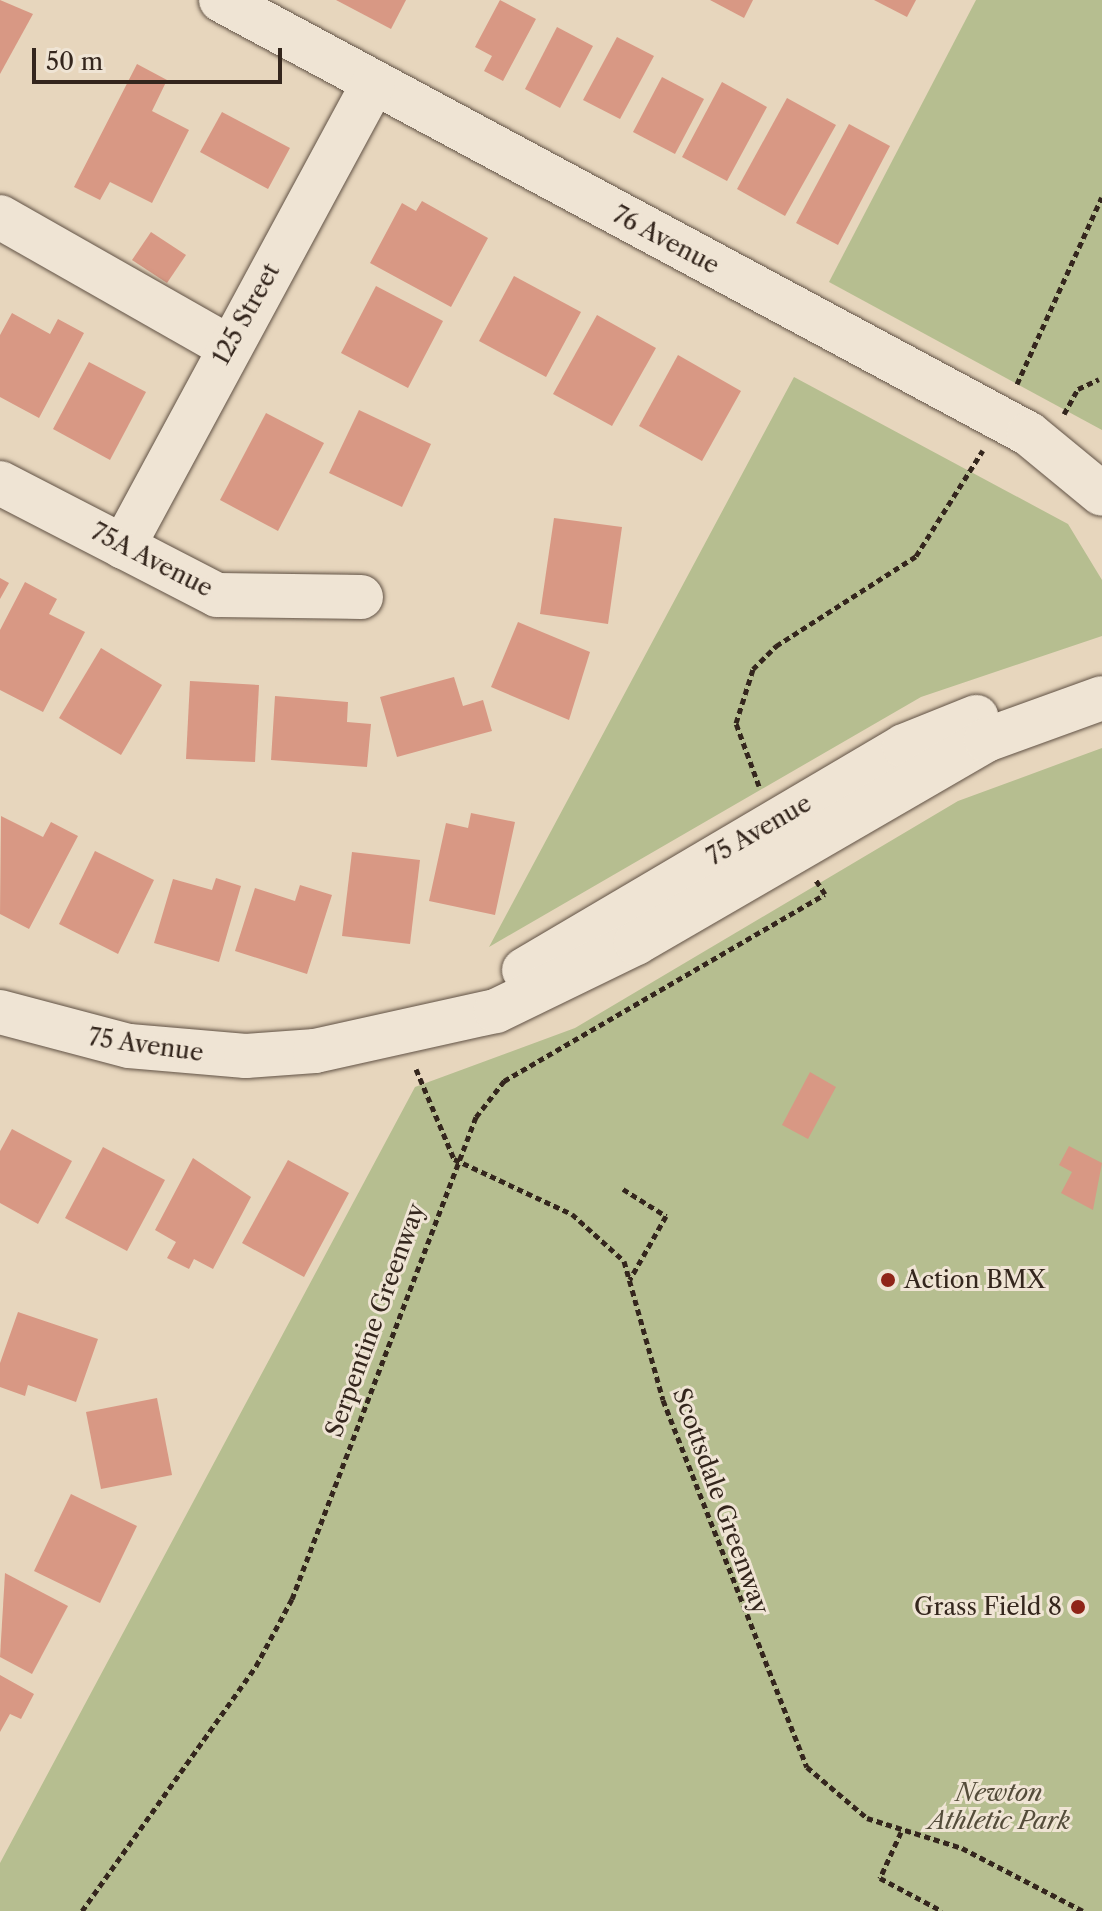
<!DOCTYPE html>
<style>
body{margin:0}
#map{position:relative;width:1102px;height:1911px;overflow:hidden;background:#e7d6bd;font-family:"Libre Caslon Text",serif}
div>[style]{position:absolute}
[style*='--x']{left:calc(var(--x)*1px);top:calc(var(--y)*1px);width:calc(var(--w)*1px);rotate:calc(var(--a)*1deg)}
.green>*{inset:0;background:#b6be90}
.building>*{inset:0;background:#d89884}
.path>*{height:5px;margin-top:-2.5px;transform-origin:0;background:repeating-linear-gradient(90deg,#34261d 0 6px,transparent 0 10px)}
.roads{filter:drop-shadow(0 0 2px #615245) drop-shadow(0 0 2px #615245)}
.minor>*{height:44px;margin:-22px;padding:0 22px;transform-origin:22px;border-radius:22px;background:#efe4d4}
.dots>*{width:22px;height:22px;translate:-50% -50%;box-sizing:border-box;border:4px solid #efe4d4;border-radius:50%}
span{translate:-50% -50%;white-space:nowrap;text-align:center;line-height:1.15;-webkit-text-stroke:6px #efe4d4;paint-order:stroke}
.street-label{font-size:24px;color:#34261d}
.poi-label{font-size:24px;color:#34261d}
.left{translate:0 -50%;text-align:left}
.right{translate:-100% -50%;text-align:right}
.park-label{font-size:24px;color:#544c3a;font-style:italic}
.scale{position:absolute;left:32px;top:48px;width:250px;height:36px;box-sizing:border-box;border:4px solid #34261d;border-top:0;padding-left:10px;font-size:24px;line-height:28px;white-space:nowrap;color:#34261d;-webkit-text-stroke:6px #efe4d4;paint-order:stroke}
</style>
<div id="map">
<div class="green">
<i style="clip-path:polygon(976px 0,1102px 0,1102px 430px,829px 282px)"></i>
<i style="clip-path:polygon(794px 377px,1068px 524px,1102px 580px,1102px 636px,921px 697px,489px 947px)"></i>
<i style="clip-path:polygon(1102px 748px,1102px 1911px,0 1911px,0 1863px,415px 1087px,575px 1028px,958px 801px)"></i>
</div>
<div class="building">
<i style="clip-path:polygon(0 0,33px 14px,0 74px)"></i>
<i style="clip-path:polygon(336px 0,406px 0,391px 29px)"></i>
<i style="clip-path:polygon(500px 0,536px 19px,503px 81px,484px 71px,492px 56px,475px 47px)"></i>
<i style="clip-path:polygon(710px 0,753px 0,744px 18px)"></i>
<i style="clip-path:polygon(874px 0,916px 0,907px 17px)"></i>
<i style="clip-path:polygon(557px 27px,593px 46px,560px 108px,525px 89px)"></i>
<i style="clip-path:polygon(617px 37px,654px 56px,620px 119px,583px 100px)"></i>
<i style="clip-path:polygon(137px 64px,167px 80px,152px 111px,189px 130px,152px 203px,110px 182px,100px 200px,74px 187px)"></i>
<i style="clip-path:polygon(662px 77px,704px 99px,675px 154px,633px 132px)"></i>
<i style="clip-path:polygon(722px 82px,767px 107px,727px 181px,682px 157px)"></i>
<i style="clip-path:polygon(787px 98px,836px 125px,785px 216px,737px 189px)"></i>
<i style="clip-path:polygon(222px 112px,290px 148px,268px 189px,200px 152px)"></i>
<i style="clip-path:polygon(849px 124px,890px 146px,838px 245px,796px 223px)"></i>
<i style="clip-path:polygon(422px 201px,488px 238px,451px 307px,370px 263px,402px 203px,416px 211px)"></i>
<i style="clip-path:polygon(151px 232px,186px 255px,167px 283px,132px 260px)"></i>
<i style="clip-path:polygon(514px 276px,581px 312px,546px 377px,479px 341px)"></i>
<i style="clip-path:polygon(376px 286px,443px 321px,408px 388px,341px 353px)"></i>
<i style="clip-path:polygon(12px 313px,50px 334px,58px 319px,84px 333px,39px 418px,0 397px,0 335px)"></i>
<i style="clip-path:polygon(597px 315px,656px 348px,612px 426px,553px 394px)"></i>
<i style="clip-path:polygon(678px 355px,741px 391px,702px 461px,639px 426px)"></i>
<i style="clip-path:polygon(89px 362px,146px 392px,110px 460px,53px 429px)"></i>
<i style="clip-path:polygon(359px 410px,431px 444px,402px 507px,329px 473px)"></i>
<i style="clip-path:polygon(266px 413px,324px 443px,278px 531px,220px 500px)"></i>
<i style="clip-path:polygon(554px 518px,622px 527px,608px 624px,540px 614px)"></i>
<i style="clip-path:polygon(0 578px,9px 583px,0 599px)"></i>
<i style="clip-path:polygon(25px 582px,57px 599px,49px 614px,85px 632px,43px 712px,0 690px,0 630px)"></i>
<i style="clip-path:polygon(518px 622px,590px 652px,569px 720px,491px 687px)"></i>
<i style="clip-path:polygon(101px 648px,162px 685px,121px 755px,59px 718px)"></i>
<i style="clip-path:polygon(454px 677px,463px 706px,483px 700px,492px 731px,397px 757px,380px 697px)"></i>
<i style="clip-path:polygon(190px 681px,259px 685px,255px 762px,186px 759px)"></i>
<i style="clip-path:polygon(275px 696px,348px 702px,347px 722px,371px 724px,367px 767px,271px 760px)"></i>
<i style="clip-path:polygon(471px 813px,515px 822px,495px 915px,429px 901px,446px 823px,468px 828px)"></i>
<i style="clip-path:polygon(1px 816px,43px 837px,51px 822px,78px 836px,29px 929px,0 914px)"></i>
<i style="clip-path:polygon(95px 851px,154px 880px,118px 954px,59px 924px)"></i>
<i style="clip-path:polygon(352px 852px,420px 860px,410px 944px,342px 936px)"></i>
<i style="clip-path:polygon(216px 878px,241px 886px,219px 962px,154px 943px,173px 879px,212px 890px)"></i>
<i style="clip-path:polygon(300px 885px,332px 895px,307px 974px,235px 951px,255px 888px,295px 901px)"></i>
<i style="clip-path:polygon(810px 1072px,836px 1087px,808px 1139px,782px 1125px)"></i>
<i style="clip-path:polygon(12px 1129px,72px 1161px,38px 1224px,0 1203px,0 1151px)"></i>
<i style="clip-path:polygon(1069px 1146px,1102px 1163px,1093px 1210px,1061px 1193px,1072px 1172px,1059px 1165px)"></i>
<i style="clip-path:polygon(103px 1147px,165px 1180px,127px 1251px,65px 1218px)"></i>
<i style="clip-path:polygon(193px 1158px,251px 1197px,213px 1269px,194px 1259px,189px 1269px,167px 1258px,176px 1242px,155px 1230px)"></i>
<i style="clip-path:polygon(288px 1160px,349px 1193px,304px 1277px,242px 1243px)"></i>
<i style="clip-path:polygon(18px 1312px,98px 1339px,76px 1402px,28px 1385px,25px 1396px,0 1387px,0 1363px)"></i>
<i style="clip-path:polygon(157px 1398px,172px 1475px,101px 1489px,86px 1412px)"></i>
<i style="clip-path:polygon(71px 1494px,137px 1526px,100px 1603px,34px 1571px)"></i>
<i style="clip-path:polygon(5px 1573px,68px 1606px,32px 1674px,0 1657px)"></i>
<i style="clip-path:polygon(0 1675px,34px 1694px,21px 1719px,10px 1714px,0 1732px)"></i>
</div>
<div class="path">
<i style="--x:1017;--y:384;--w:205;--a:-65.6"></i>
<i style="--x:1064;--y:414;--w:29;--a:-61"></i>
<i style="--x:1078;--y:389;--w:23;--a:-25"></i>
<i style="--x:759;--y:786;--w:67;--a:-110.1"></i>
<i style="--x:736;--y:723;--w:57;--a:-72.5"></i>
<i style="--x:753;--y:669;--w:33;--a:-45"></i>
<i style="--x:776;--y:646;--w:166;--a:-32.7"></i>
<i style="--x:916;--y:556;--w:125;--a:-57.7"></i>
<i style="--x:416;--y:1069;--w:98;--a:67.1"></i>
<i style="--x:454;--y:1159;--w:130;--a:25"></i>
<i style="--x:572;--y:1214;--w:70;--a:42.1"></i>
<i style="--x:624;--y:1261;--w:144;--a:74.3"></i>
<i style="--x:663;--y:1400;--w:394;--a:68.6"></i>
<i style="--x:807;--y:1767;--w:79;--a:40.4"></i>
<i style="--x:867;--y:1818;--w:100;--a:17.5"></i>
<i style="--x:962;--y:1848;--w:136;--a:27.5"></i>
<i style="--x:623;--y:1189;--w:51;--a:32.1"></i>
<i style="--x:666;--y:1216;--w:73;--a:119.7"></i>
<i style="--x:901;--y:1832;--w:51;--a:114.5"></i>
<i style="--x:880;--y:1878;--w:70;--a:28"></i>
<i style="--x:82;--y:1911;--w:301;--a:-54.6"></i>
<i style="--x:256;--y:1666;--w:76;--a:-61.8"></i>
<i style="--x:292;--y:1599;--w:516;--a:-69.11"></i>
<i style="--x:476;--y:1117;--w:46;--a:-52.1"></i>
<i style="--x:504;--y:1081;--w:371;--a:-30.2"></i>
<i style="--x:825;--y:894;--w:17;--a:-123"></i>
</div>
<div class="roads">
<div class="minor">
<i style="--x:221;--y:0;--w:917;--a:28.24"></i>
<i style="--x:1029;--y:434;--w:94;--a:39.4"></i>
<i style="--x:0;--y:217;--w:261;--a:29.6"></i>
<i style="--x:0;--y:483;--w:244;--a:27.3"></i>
<i style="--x:217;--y:595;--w:144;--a:0.8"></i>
<i style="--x:123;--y:547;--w:526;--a:-61.63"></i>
<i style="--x:524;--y:970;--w:441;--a:-30.5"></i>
<i style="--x:904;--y:746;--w:78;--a:-21.9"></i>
<i style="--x:0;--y:1012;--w:133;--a:14.8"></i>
<i style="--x:129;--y:1046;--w:117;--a:4.9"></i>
<i style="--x:246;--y:1056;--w:69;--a:-4.1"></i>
<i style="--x:315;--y:1051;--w:185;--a:-12.5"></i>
<i style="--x:496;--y:1011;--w:156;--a:-25.9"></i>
<i style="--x:636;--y:943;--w:405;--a:-30.1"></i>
<i style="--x:986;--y:740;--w:123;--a:-19.9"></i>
</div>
</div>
<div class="dots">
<i style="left:888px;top:1280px;background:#8f2418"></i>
<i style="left:1078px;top:1607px;background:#8f2418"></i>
</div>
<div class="street-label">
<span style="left:666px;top:240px;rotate:28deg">76 Avenue</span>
<span style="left:246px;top:314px;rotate:-61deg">125 Street</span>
<span style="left:152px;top:560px;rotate:27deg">75A Avenue</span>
<span style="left:759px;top:830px;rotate:-30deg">75 Avenue</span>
<span style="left:146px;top:1045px;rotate:8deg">75 Avenue</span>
<span style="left:375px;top:1320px;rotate:-70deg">Serpentine Greenway</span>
<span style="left:721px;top:1501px;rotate:70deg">Scottsdale Greenway</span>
</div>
<div class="poi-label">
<span class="left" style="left:904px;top:1280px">Action BMX</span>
<span class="right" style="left:1062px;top:1607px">Grass Field 8</span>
</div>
<div class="park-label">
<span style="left:999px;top:1807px">Newton<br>Athletic Park</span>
</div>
<div class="scale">50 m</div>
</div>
